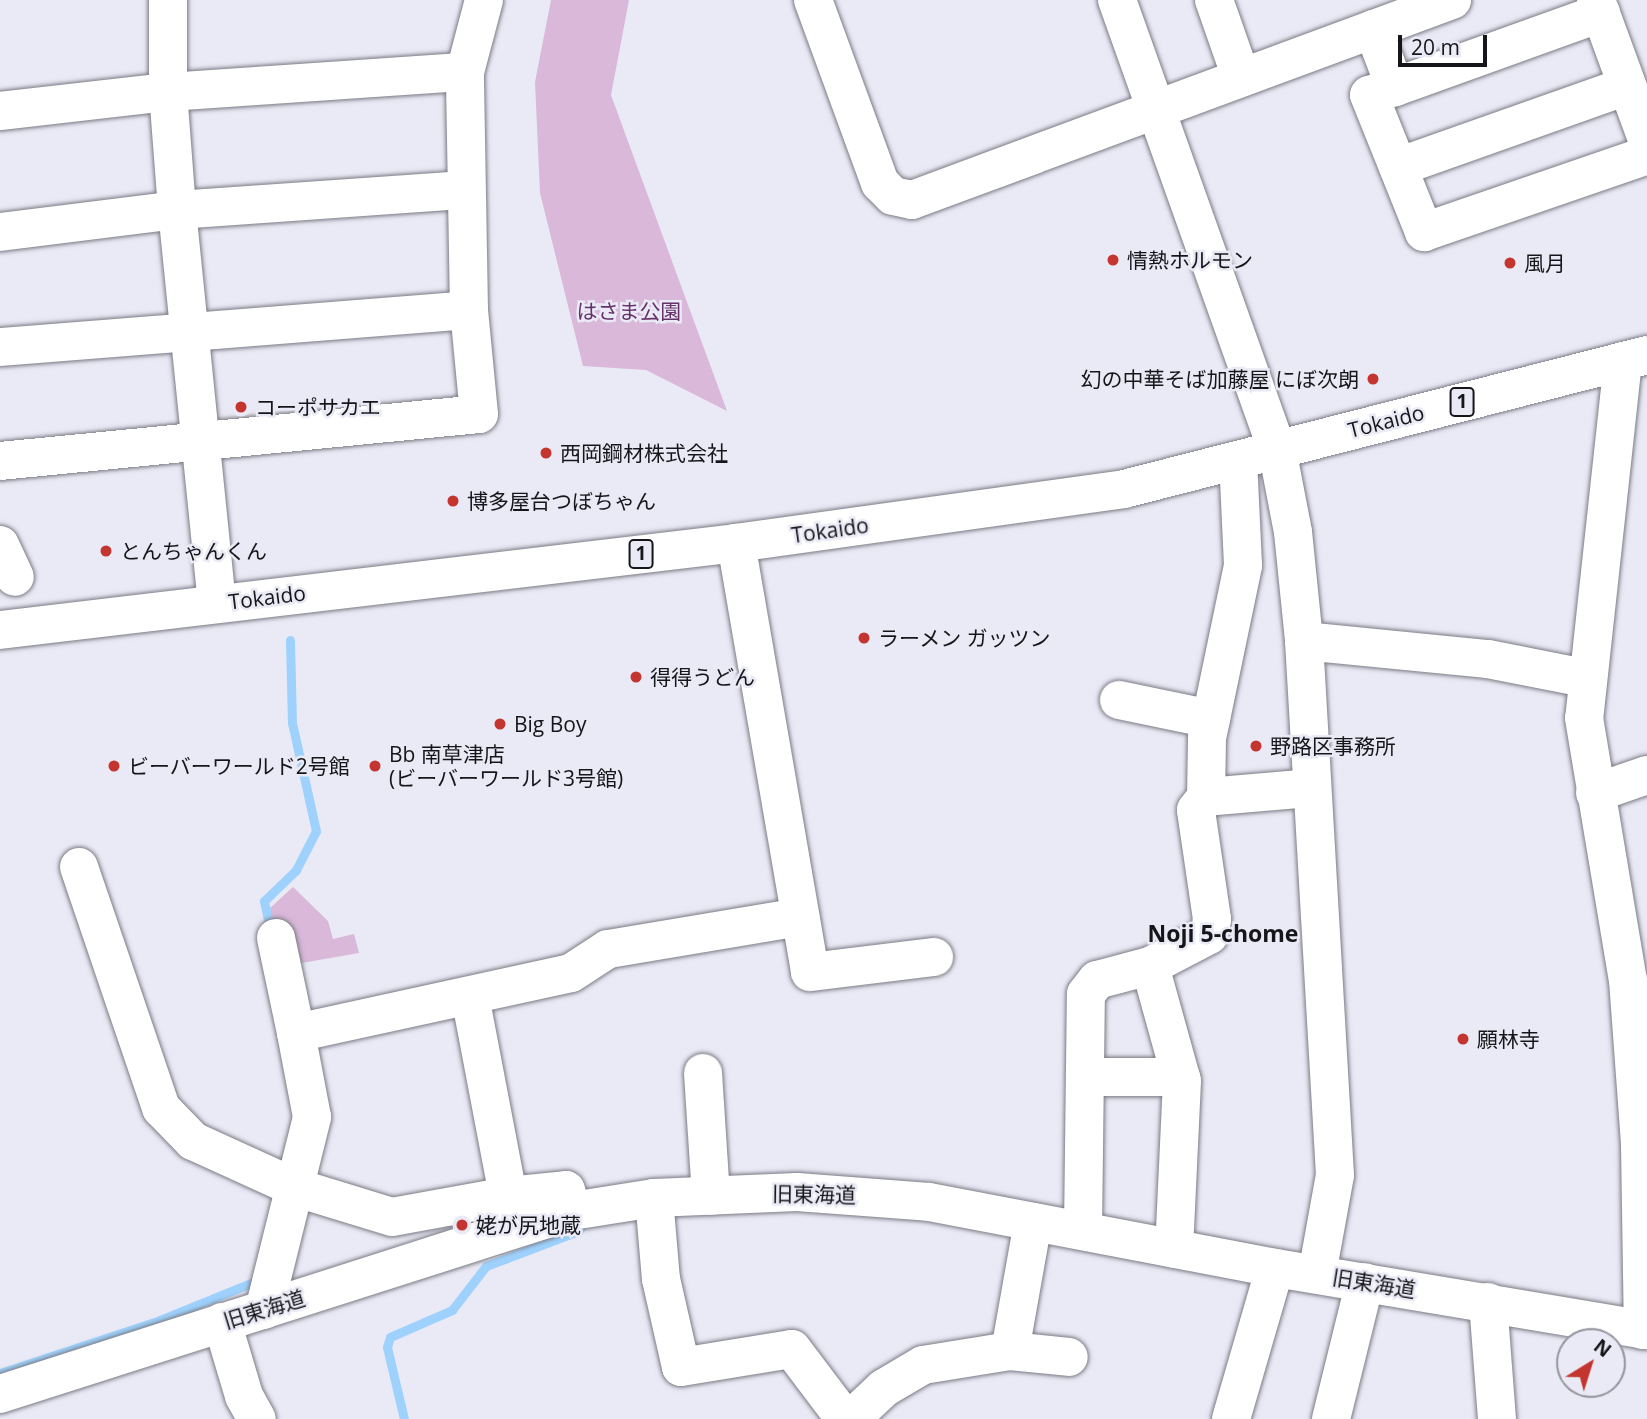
<!DOCTYPE html>
<meta charset="utf-8">
<style>
body{margin:0}
#map{position:relative;width:1647px;height:1419px;overflow:hidden;background:#eaeaf6;font-family:"Open Sans","Noto Sans JP",sans-serif}
div>[style]{position:absolute}
[style*='--x']{left:calc(var(--x)*1px);top:calc(var(--y)*1px);width:calc(var(--w)*1px);rotate:calc(var(--a)*1deg)}
.green>*{inset:0;background:#d9b8d9}
.stream>*{height:9px;margin:-4.5px;padding:0 4.5px;transform-origin:4.5px;border-radius:4.5px;background:#9ed2fd}
.roads{filter:drop-shadow(0 0 2px #7b7b85) drop-shadow(0 0 2px #7b7b85)}
.minor>*{height:38px;margin:-19px;padding:0 19px;transform-origin:19px;border-radius:19px;background:#fff}
.highway>*{height:38px;margin:-19px;padding:0 19px;transform-origin:19px;border-radius:19px;background:#fff}
.dots>*{width:19px;height:19px;translate:-50% -50%;box-sizing:border-box;border:4px solid #eaeaf6;border-radius:50%}
span{translate:-50% -50%;white-space:nowrap;text-align:center;line-height:1.15;-webkit-text-stroke:5px #eaeaf6;paint-order:stroke}
.shield-label span{padding:2px 5px;background:#eaeaf6;border:2px solid;border-radius:5px;-webkit-text-stroke-width:0}
.shield-label{font-size:19px;color:#16161a;font-weight:700}
.poi-label{font-size:21px;color:#16161a}
.left{translate:0 -50%;text-align:left}
.right{translate:-100% -50%;text-align:right}
.park-label{font-size:21px;color:#68316a}
.street-label{font-size:21px;color:#16161a}
.neighbourhood-label{font-size:23px;color:#16161a;font-weight:700}
.north{position:absolute;left:1556px;top:1328px;width:70px;height:70px;box-sizing:border-box;background:#eaeaf6;border:2px solid #95959e;border-radius:50%;rotate:38deg;font-size:19px;font-weight:700;line-height:28px;text-align:center;color:#16161a}
.north::after{content:'';display:block;margin:auto;width:24px;height:32px;background:#c3352e;clip-path:polygon(50% 0,100% 100%,50% 72%,0 100%)}
.scale{position:absolute;left:1398px;top:35px;width:89px;height:32px;box-sizing:border-box;border:4px solid #16161a;border-top:0;padding-left:9px;font-size:21px;line-height:24px;white-space:nowrap;color:#16161a;-webkit-text-stroke:5px #eaeaf6;paint-order:stroke}
</style>
<div id="map">
<div class="green">
<i style="clip-path:polygon(551px 0,629px 0,611px 95px,727px 411px,646px 370px,583px 366px,540px 193px,535px 82px)"></i>
<i style="clip-path:polygon(293px 887px,328px 921px,333px 939px,354px 934px,359px 953px,296px 964px,274px 932px,270px 908px)"></i>
</div>
<div class="stream">
<i style="--x:271;--y:932;--w:32;--a:-103"></i>
<i style="--x:264;--y:901;--w:45;--a:-44.1"></i>
<i style="--x:296;--y:870;--w:44;--a:-62.9"></i>
<i style="--x:316;--y:831;--w:111;--a:-102.5"></i>
<i style="--x:292;--y:723;--w:83;--a:-91.4"></i>
<i style="--x:0;--y:1373;--w:169;--a:-18.3"></i>
<i style="--x:160;--y:1320;--w:109;--a:-22.1"></i>
<i style="--x:404;--y:1419;--w:74;--a:-103.3"></i>
<i style="--x:387;--y:1347;--w:10;--a:-73"></i>
<i style="--x:390;--y:1337;--w:68;--a:-23.5"></i>
<i style="--x:452;--y:1310;--w:56;--a:-52.3"></i>
<i style="--x:486;--y:1266;--w:98;--a:-20.8"></i>
<i style="--x:578;--y:1231;--w:13;--a:-51"></i>
</div>
<div class="roads">
<div class="minor">
<i style="--x:168;--y:0;--w:92;--a:90"></i>
<i style="--x:168;--y:92;--w:118;--a:85.6"></i>
<i style="--x:177;--y:210;--w:395;--a:84.2"></i>
<i style="--x:813;--y:0;--w:195;--a:69.9"></i>
<i style="--x:880;--y:183;--w:18;--a:45"></i>
<i style="--x:893;--y:196;--w:19;--a:12"></i>
<i style="--x:912;--y:200;--w:576;--a:-20.32"></i>
<i style="--x:1117;--y:0;--w:477;--a:70.4"></i>
<i style="--x:1277;--y:449;--w:85;--a:79.1"></i>
<i style="--x:1293;--y:532;--w:110;--a:84.2"></i>
<i style="--x:1304;--y:641;--w:535;--a:86.68"></i>
<i style="--x:1335;--y:1175;--w:101;--a:100.3"></i>
<i style="--x:1214;--y:0;--w:82;--a:70.7"></i>
<i style="--x:1596;--y:0;--w:148;--a:69.9"></i>
<i style="--x:1373;--y:29;--w:62;--a:69.2"></i>
<i style="--x:1395;--y:87;--w:27;--a:163"></i>
<i style="--x:1369;--y:95;--w:148;--a:68.1"></i>
<i style="--x:1424;--y:232;--w:236;--a:-19"></i>
<i style="--x:1395;--y:87;--w:219;--a:-19.8"></i>
<i style="--x:0;--y:111;--w:169;--a:-6.5"></i>
<i style="--x:168;--y:92;--w:298;--a:-3.9"></i>
<i style="--x:1398;--y:167;--w:243;--a:-19.5"></i>
<i style="--x:0;--y:232;--w:178;--a:-7.1"></i>
<i style="--x:177;--y:210;--w:289;--a:-4"></i>
<i style="--x:0;--y:347;--w:470;--a:-4.5"></i>
<i style="--x:1623;--y:361;--w:359;--a:96.2"></i>
<i style="--x:1584;--y:718;--w:266;--a:80.5"></i>
<i style="--x:1628;--y:980;--w:165;--a:85.8"></i>
<i style="--x:1640;--y:1145;--w:185;--a:89.1"></i>
<i style="--x:0;--y:461;--w:481;--a:-5.6"></i>
<i style="--x:479;--y:414;--w:104;--a:-95.5"></i>
<i style="--x:469;--y:310;--w:238;--a:-91"></i>
<i style="--x:465;--y:72;--w:74;--a:-75.2"></i>
<i style="--x:736;--y:543;--w:435;--a:80.2"></i>
<i style="--x:810;--y:972;--w:125;--a:-6.9"></i>
<i style="--x:0;--y:545;--w:35;--a:65"></i>
<i style="--x:1304;--y:641;--w:185;--a:5.6"></i>
<i style="--x:1488;--y:659;--w:99;--a:11.1"></i>
<i style="--x:1119;--y:700;--w:94;--a:11.7"></i>
<i style="--x:1595;--y:793;--w:55;--a:-19.1"></i>
<i style="--x:1206;--y:797;--w:105;--a:-4.9"></i>
<i style="--x:79;--y:867;--w:255;--a:71.2"></i>
<i style="--x:161;--y:1108;--w:46;--a:45.9"></i>
<i style="--x:193;--y:1141;--w:111;--a:24.5"></i>
<i style="--x:294;--y:1187;--w:102;--a:17"></i>
<i style="--x:392;--y:1217;--w:118;--a:-10.3"></i>
<i style="--x:276;--y:938;--w:97;--a:78.1"></i>
<i style="--x:1150;--y:966;--w:119;--a:74.5"></i>
<i style="--x:1182;--y:1081;--w:168;--a:92.7"></i>
<i style="--x:470;--y:996;--w:204;--a:79.2"></i>
<i style="--x:508;--y:1196;--w:58;--a:-5.9"></i>
<i style="--x:566;--y:1190;--w:22;--a:74"></i>
<i style="--x:703;--y:1073;--w:123;--a:86.3"></i>
<i style="--x:1085;--y:1077;--w:96;--a:0"></i>
<i style="--x:654;--y:1198;--w:81;--a:85.1"></i>
<i style="--x:661;--y:1279;--w:90;--a:77.2"></i>
<i style="--x:681;--y:1367;--w:112;--a:-9.2"></i>
<i style="--x:792;--y:1349;--w:88;--a:52.9"></i>
<i style="--x:1083;--y:1231;--w:237;--a:-89.3"></i>
<i style="--x:1086;--y:994;--w:18;--a:-52"></i>
<i style="--x:1097;--y:980;--w:55;--a:-14.8"></i>
<i style="--x:1150;--y:966;--w:67;--a:-27.7"></i>
<i style="--x:1209;--y:935;--w:16;--a:-79"></i>
<i style="--x:1212;--y:919;--w:110;--a:-98.4"></i>
<i style="--x:1196;--y:810;--w:16;--a:-52"></i>
<i style="--x:1206;--y:797;--w:59;--a:-89"></i>
<i style="--x:1207;--y:738;--w:177;--a:-78.2"></i>
<i style="--x:1243;--y:565;--w:105;--a:-92.7"></i>
<i style="--x:1488;--y:1302;--w:117;--a:85.6"></i>
<i style="--x:264;--y:1310;--w:199;--a:-76"></i>
<i style="--x:312;--y:1117;--w:86;--a:-100.8"></i>
<i style="--x:296;--y:1033;--w:281;--a:-12.3"></i>
<i style="--x:571;--y:973;--w:44;--a:-33"></i>
<i style="--x:608;--y:949;--w:195;--a:-9.5"></i>
<i style="--x:222;--y:1322;--w:77;--a:73.4"></i>
<i style="--x:244;--y:1396;--w:26;--a:61"></i>
<i style="--x:1010;--y:1351;--w:131;--a:-79.9"></i>
<i style="--x:0;--y:1394;--w:601;--a:-17.74"></i>
<i style="--x:572;--y:1211;--w:83;--a:-9"></i>
<i style="--x:654;--y:1198;--w:143;--a:-2.4"></i>
<i style="--x:797;--y:1192;--w:132;--a:4.3"></i>
<i style="--x:929;--y:1202;--w:352;--a:10.8"></i>
<i style="--x:1275;--y:1268;--w:377;--a:9.5"></i>
<i style="--x:851;--y:1419;--w:45;--a:-43.2"></i>
<i style="--x:884;--y:1388;--w:45;--a:-30.5"></i>
<i style="--x:923;--y:1365;--w:88;--a:-9.1"></i>
<i style="--x:1010;--y:1351;--w:59;--a:5.8"></i>
<i style="--x:1231;--y:1419;--w:157;--a:-73.8"></i>
<i style="--x:1331;--y:1419;--w:141;--a:-76.1"></i>
</div>
<div class="highway">
<i style="--x:0;--y:630;--w:741;--a:-6.74"></i>
<i style="--x:736;--y:543;--w:392;--a:-7.9"></i>
<i style="--x:1124;--y:489;--w:540;--a:-14.37"></i>
</div>
</div>
<div class="dots">
<i style="left:1113px;top:260px;background:#c3352e"></i>
<i style="left:1510px;top:263px;background:#c3352e"></i>
<i style="left:1373px;top:379px;background:#c3352e"></i>
<i style="left:241px;top:407px;background:#c3352e"></i>
<i style="left:546px;top:453px;background:#c3352e"></i>
<i style="left:453px;top:501px;background:#c3352e"></i>
<i style="left:106px;top:551px;background:#c3352e"></i>
<i style="left:864px;top:638px;background:#c3352e"></i>
<i style="left:636px;top:677px;background:#c3352e"></i>
<i style="left:500px;top:724px;background:#c3352e"></i>
<i style="left:1256px;top:746px;background:#c3352e"></i>
<i style="left:114px;top:766px;background:#c3352e"></i>
<i style="left:375px;top:766px;background:#c3352e"></i>
<i style="left:1463px;top:1039px;background:#c3352e"></i>
<i style="left:462px;top:1225px;background:#c3352e"></i>
</div>
<div class="shield-label">
<span style="left:1462px;top:402px">1</span>
<span style="left:641px;top:554px">1</span>
</div>
<div class="poi-label">
<span class="left" style="left:1127px;top:260px">情熱ホルモン</span>
<span class="left" style="left:1524px;top:263px">風月</span>
<span class="right" style="left:1359px;top:379px">幻の中華そば加藤屋 にぼ次朗</span>
<span class="left" style="left:255px;top:407px">コーポサカエ</span>
<span class="left" style="left:560px;top:453px">西岡鋼材株式会社</span>
<span class="left" style="left:467px;top:501px">博多屋台つぼちゃん</span>
<span class="left" style="left:120px;top:551px">とんちゃんくん</span>
<span class="left" style="left:878px;top:638px">ラーメン ガッツン</span>
<span class="left" style="left:650px;top:677px">得得うどん</span>
<span class="left" style="left:514px;top:724px">Big Boy</span>
<span class="left" style="left:1270px;top:746px">野路区事務所</span>
<span class="left" style="left:389px;top:766px">Bb 南草津店<br>(ビーバーワールド3号館)</span>
<span class="left" style="left:128px;top:766px">ビーバーワールド2号館</span>
<span class="left" style="left:1477px;top:1039px">願林寺</span>
<span class="left" style="left:476px;top:1225px">姥が尻地蔵</span>
</div>
<div class="park-label">
<span style="left:629px;top:311px">はさま公園</span>
</div>
<div class="street-label">
<span style="left:1386px;top:421px;rotate:-14deg">Tokaido</span>
<span style="left:830px;top:530px;rotate:-8deg">Tokaido</span>
<span style="left:267px;top:597px;rotate:-7deg">Tokaido</span>
<span style="left:814px;top:1194px;rotate:1deg">旧東海道</span>
<span style="left:1374px;top:1283px;rotate:9deg">旧東海道</span>
<span style="left:264px;top:1309px;rotate:-17deg">旧東海道</span>
</div>
<div class="neighbourhood-label">
<span style="left:1223px;top:933px">Noji 5-chome</span>
</div>
<div class="north">N</div>
<div class="scale">20 m</div>
</div>
